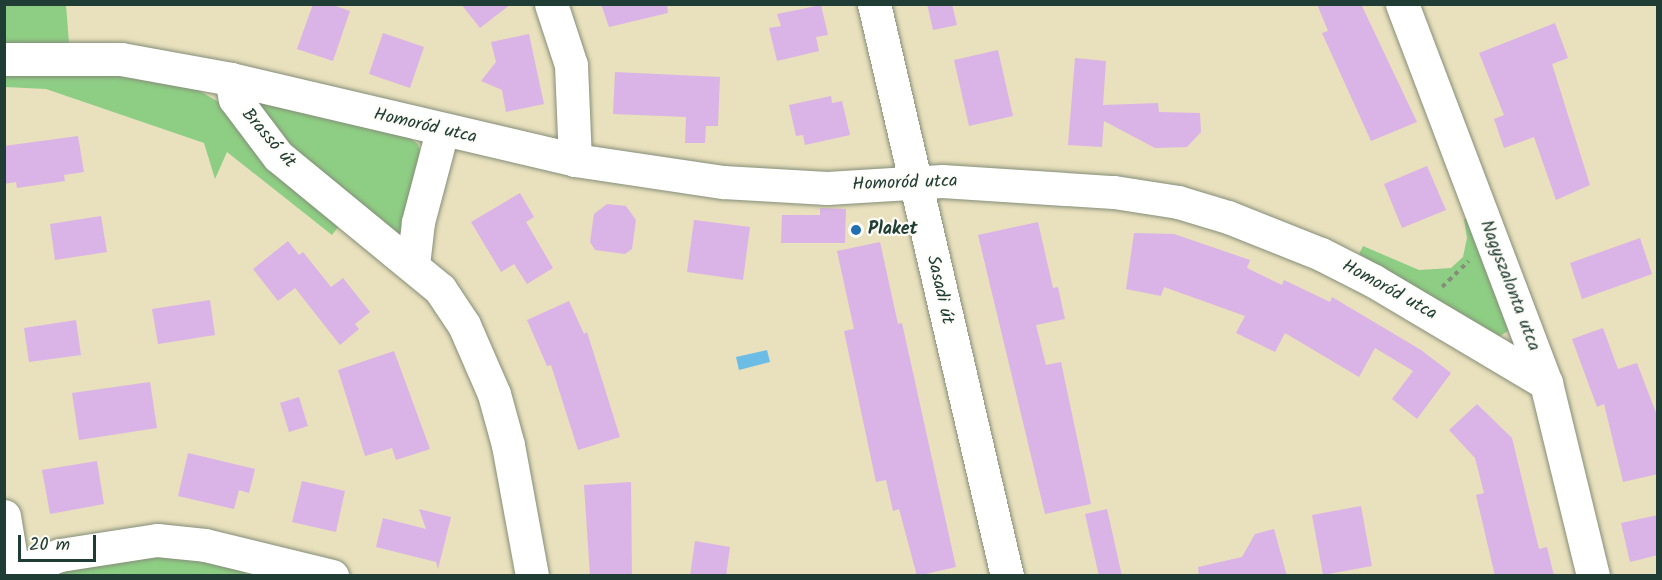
<!DOCTYPE html>
<meta charset="utf-8">
<style>
body{margin:0}
#map{position:relative;width:1662px;height:580px;overflow:hidden;background:#e9e0bd;font-family:Kalam,sans-serif}
div>[style]{position:absolute}
[style*='--x']{left:calc(var(--x)*1px);top:calc(var(--y)*1px);width:calc(var(--w)*1px);rotate:calc(var(--a)*1deg)}
.green>*{inset:0;background:#8ece84}
.water>*{inset:0;background:#6bbde6}
.building>*{inset:0;background:#dab4e6}
.path>*{height:4px;margin-top:-2px;transform-origin:0;background:repeating-linear-gradient(90deg,#848e78 0 4.5px,transparent 0 9px)}
.roads{filter:drop-shadow(0 0 2px #848e78) drop-shadow(0 0 2px #848e78)}
.minor>*{height:33px;margin:-16.5px;padding:0 16.5px;transform-origin:16.5px;border-radius:16.5px;background:#fff}
.dots>*{width:16px;height:16px;translate:-50% -50%;box-sizing:border-box;border:3px solid #fdfcf7;border-radius:50%}
span{translate:-50% -50%;white-space:nowrap;text-align:center;line-height:1.15;-webkit-text-stroke:4.5px #fdfcf7;paint-order:stroke}
.street-label{font-size:18px;color:#1f3d34}
.poi-label{font-size:18px;color:#1f3d34;font-weight:700}
.left{translate:0 -50%;text-align:left}
.frame{position:absolute;inset:0;border:6px solid #1f3d34;pointer-events:none}
.scale{position:absolute;left:18px;top:535px;width:78px;height:27px;box-sizing:border-box;border:3px solid #1f3d34;border-top:0;padding-left:8px;font-size:18px;line-height:21px;white-space:nowrap;color:#1f3d34;-webkit-text-stroke:4px #fdfcf7;paint-order:stroke}
</style>
<div id="map">
<div class="green">
<i style="clip-path:polygon(4px 5px,66px 5px,69px 43px,5px 45px)"></i>
<i style="clip-path:polygon(60px 66px,198px 90px,222px 104px,342px 222px,332px 235px,227px 152px,215px 179px,204px 143px,46px 89px,5px 87px,5px 69px)"></i>
<i style="clip-path:polygon(263px 102px,408px 137px,418px 144px,421px 155px,404px 233px,395px 238px,261px 122px,256px 103px)"></i>
<i style="clip-path:polygon(1470px 217px,1510px 315px,1508px 331px,1500px 336px,1359px 254px,1363px 246px,1419px 270px,1451px 268px,1463px 257px,1467px 238px,1464px 219px)"></i>
<i style="clip-path:polygon(158px 553px,193px 555px,244px 570px,246px 575px,47px 576px,104px 559px)"></i>
</div>
<div class="water">
<i style="clip-path:polygon(767px 350px,770px 362px,739px 370px,736px 357px)"></i>
</div>
<div class="building">
<i style="clip-path:polygon(313px 4px,330px 4px,350px 11px,333px 61px,297px 49px)"></i>
<i style="clip-path:polygon(461px 4px,511px 4px,480px 28px)"></i>
<i style="clip-path:polygon(601px 4px,667px 4px,668px 13px,609px 27px)"></i>
<i style="clip-path:polygon(927px 4px,952px 4px,957px 25px,933px 30px)"></i>
<i style="clip-path:polygon(1317px 4px,1361px 4px,1417px 122px,1371px 141px,1322px 33px,1328px 31px)"></i>
<i style="clip-path:polygon(821px 5px,828px 35px,816px 37px,819px 51px,777px 61px,769px 28px,781px 26px,777px 14px)"></i>
<i style="clip-path:polygon(1555px 23px,1568px 58px,1552px 64px,1590px 185px,1556px 200px,1534px 137px,1504px 148px,1494px 119px,1504px 115px,1479px 53px)"></i>
<i style="clip-path:polygon(383px 33px,424px 47px,410px 88px,369px 74px)"></i>
<i style="clip-path:polygon(529px 34px,544px 104px,506px 112px,502px 90px,481px 81px,496px 62px,491px 42px)"></i>
<i style="clip-path:polygon(998px 50px,1013px 116px,969px 126px,954px 60px)"></i>
<i style="clip-path:polygon(1075px 58px,1106px 61px,1103px 105px,1158px 103px,1159px 112px,1200px 113px,1201px 132px,1187px 147px,1155px 148px,1104px 121px,1102px 147px,1068px 145px)"></i>
<i style="clip-path:polygon(615px 72px,720px 77px,718px 126px,706px 126px,705px 143px,685px 143px,686px 117px,613px 114px)"></i>
<i style="clip-path:polygon(831px 96px,832px 103px,842px 101px,850px 135px,805px 145px,803px 135px,796px 136px,789px 105px)"></i>
<i style="clip-path:polygon(78px 136px,84px 172px,64px 175px,65px 181px,17px 188px,16px 182px,4px 184px,4px 146px)"></i>
<i style="clip-path:polygon(1427px 166px,1446px 210px,1402px 228px,1384px 184px)"></i>
<i style="clip-path:polygon(520px 193px,534px 217px,526px 222px,553px 268px,527px 284px,514px 264px,501px 272px,471px 222px)"></i>
<i style="clip-path:polygon(607px 204px,626px 206px,636px 220px,632px 249px,625px 254px,595px 250px,590px 242px,594px 214px)"></i>
<i style="clip-path:polygon(820px 208px,846px 209px,845px 243px,781px 243px,782px 215px,820px 215px)"></i>
<i style="clip-path:polygon(101px 216px,107px 252px,55px 260px,50px 224px)"></i>
<i style="clip-path:polygon(694px 220px,750px 227px,743px 280px,687px 272px)"></i>
<i style="clip-path:polygon(1038px 222px,1053px 288px,1058px 287px,1065px 319px,1036px 325px,1046px 365px,1061px 362px,1091px 504px,1045px 514px,978px 235px)"></i>
<i style="clip-path:polygon(1134px 233px,1174px 234px,1250px 260px,1247px 268px,1282px 285px,1284px 280px,1330px 302px,1332px 297px,1421px 350px,1451px 373px,1417px 419px,1392px 399px,1413px 371px,1375px 348px,1359px 377px,1285px 333px,1275px 352px,1236px 333px,1245px 316px,1164px 287px,1161px 296px,1126px 289px)"></i>
<i style="clip-path:polygon(1640px 238px,1652px 274px,1582px 299px,1570px 263px)"></i>
<i style="clip-path:polygon(288px 241px,299px 255px,303px 252px,331px 287px,343px 278px,370px 312px,355px 324px,359px 329px,340px 345px,295px 288px,278px 301px,253px 269px)"></i>
<i style="clip-path:polygon(880px 242px,898px 324px,902px 323px,956px 567px,917px 576px,899px 509px,893px 511px,886px 480px,876px 482px,844px 331px,854px 329px,837px 251px)"></i>
<i style="clip-path:polygon(210px 300px,215px 335px,158px 344px,152px 309px)"></i>
<i style="clip-path:polygon(569px 301px,584px 334px,587px 332px,620px 437px,578px 450px,551px 365px,547px 366px,527px 320px)"></i>
<i style="clip-path:polygon(76px 320px,81px 355px,29px 362px,24px 328px)"></i>
<i style="clip-path:polygon(1603px 328px,1618px 369px,1637px 363px,1658px 418px,1658px 474px,1623px 482px,1604px 404px,1597px 407px,1572px 339px)"></i>
<i style="clip-path:polygon(394px 351px,430px 449px,396px 460px,392px 448px,365px 456px,338px 370px)"></i>
<i style="clip-path:polygon(150px 382px,157px 428px,79px 440px,72px 393px)"></i>
<i style="clip-path:polygon(299px 397px,308px 426px,289px 432px,280px 403px)"></i>
<i style="clip-path:polygon(1477px 404px,1512px 438px,1539px 549px,1547px 547px,1554px 576px,1495px 576px,1476px 495px,1484px 493px,1475px 458px,1449px 430px)"></i>
<i style="clip-path:polygon(188px 453px,255px 469px,249px 493px,239px 490px,234px 509px,178px 496px)"></i>
<i style="clip-path:polygon(97px 461px,104px 504px,50px 514px,42px 470px)"></i>
<i style="clip-path:polygon(302px 481px,345px 491px,336px 532px,292px 522px)"></i>
<i style="clip-path:polygon(631px 482px,632px 576px,590px 576px,584px 485px)"></i>
<i style="clip-path:polygon(1361px 506px,1372px 566px,1323px 575px,1312px 515px)"></i>
<i style="clip-path:polygon(419px 509px,451px 517px,438px 569px,436px 562px,376px 547px,383px 518px,426px 529px)"></i>
<i style="clip-path:polygon(1107px 509px,1122px 576px,1099px 576px,1085px 514px)"></i>
<i style="clip-path:polygon(1658px 515px,1658px 555px,1630px 562px,1621px 523px)"></i>
<i style="clip-path:polygon(1274px 529px,1287px 576px,1199px 576px,1198px 567px,1242px 557px,1255px 534px)"></i>
<i style="clip-path:polygon(695px 541px,730px 547px,726px 576px,690px 576px)"></i>
</div>
<div class="path">
<i style="--x:1442;--y:287;--w:37;--a:-44"></i>
</div>
<div class="roads">
<div class="minor">
<i style="--x:551;--y:4;--w:64;--a:71.8"></i>
<i style="--x:571;--y:65;--w:95;--a:87.6"></i>
<i style="--x:874;--y:4;--w:587;--a:76.91"></i>
<i style="--x:1402;--y:4;--w:405;--a:69.2"></i>
<i style="--x:1546;--y:383;--w:199;--a:76.3"></i>
<i style="--x:4;--y:59;--w:117;--a:0"></i>
<i style="--x:121;--y:59;--w:112;--a:10.3"></i>
<i style="--x:231;--y:79;--w:20;--a:79"></i>
<i style="--x:235;--y:99;--w:71;--a:53"></i>
<i style="--x:278;--y:156;--w:210;--a:39.4"></i>
<i style="--x:440;--y:289;--w:43;--a:56.3"></i>
<i style="--x:464;--y:325;--w:75;--a:66.5"></i>
<i style="--x:494;--y:394;--w:53;--a:74.6"></i>
<i style="--x:508;--y:445;--w:133;--a:79.6"></i>
<i style="--x:231;--y:79;--w:353;--a:13.2"></i>
<i style="--x:575;--y:160;--w:150;--a:8.5"></i>
<i style="--x:723;--y:182;--w:104;--a:3.3"></i>
<i style="--x:827;--y:188;--w:115;--a:-3.5"></i>
<i style="--x:942;--y:181;--w:172;--a:3.7"></i>
<i style="--x:1114;--y:192;--w:65;--a:8.9"></i>
<i style="--x:1178;--y:202;--w:52;--a:16.7"></i>
<i style="--x:1228;--y:217;--w:100;--a:21.7"></i>
<i style="--x:1321;--y:254;--w:59;--a:27"></i>
<i style="--x:1374;--y:281;--w:200;--a:30.7"></i>
<i style="--x:413;--y:265;--w:43;--a:-83.4"></i>
<i style="--x:418;--y:222;--w:94;--a:-75.2"></i>
<i style="--x:4;--y:516;--w:56;--a:80.7"></i>
<i style="--x:6;--y:576;--w:58;--a:-21.3"></i>
<i style="--x:60;--y:555;--w:98;--a:-8.8"></i>
<i style="--x:157;--y:540;--w:48;--a:5.9"></i>
<i style="--x:205;--y:545;--w:131;--a:13.7"></i>
</div>
</div>
<div class="dots">
<i style="left:856px;top:230px;background:#1f6fb2"></i>
</div>
<div class="street-label">
<span style="left:425px;top:127px;rotate:13deg">Homoród utca</span>
<span style="left:268px;top:139px;rotate:49deg">Brassó út</span>
<span style="left:905px;top:184px;rotate:-2deg">Homoród utca</span>
<span style="left:1509px;top:286px;rotate:69deg">Nagyszalonta utca</span>
<span style="left:939px;top:290px;rotate:77deg">Sasadi út</span>
<span style="left:1389px;top:291px;rotate:29deg">Homoród utca</span>
</div>
<div class="poi-label">
<span class="left" style="left:868px;top:230px">Plaket</span>
</div>
<div class="frame"></div>
<div class="scale">20 m</div>
</div>
